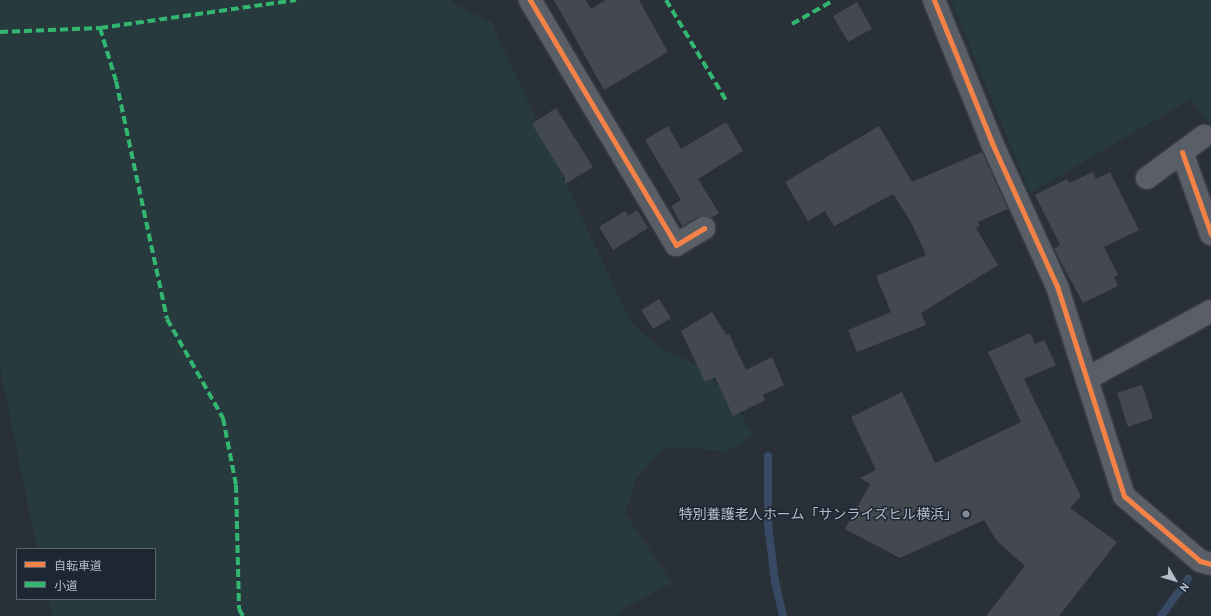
<!DOCTYPE html>
<meta charset="utf-8">
<style>
body{margin:0}
#map{position:relative;width:1211px;height:616px;overflow:hidden;background:#2a3038;font-family:"PT Sans","Noto Sans JP",sans-serif}
div>[style]{position:absolute}
[style*='--x']{left:calc(var(--x)*1px);top:calc(var(--y)*1px);width:calc(var(--w)*1px);rotate:calc(var(--a)*1deg)}
.green>*{inset:0;background:#273a3e}
.stream>*{height:8px;margin:-4px;padding:0 4px;transform-origin:4px;border-radius:4px;background:#384963}
.building>*{inset:0;background:#444950}
.roads{filter:drop-shadow(0 0 1px #484c53) drop-shadow(0 0 1px #484c53)}
.street>*{height:22px;margin:-11px;padding:0 11px;transform-origin:11px;border-radius:11px;background:#5a5e66}
.quiet>*{height:4px;margin-top:-2px;transform-origin:0;background:repeating-linear-gradient(90deg,#33b770 0 8px,transparent 0 12px)}
.cycleway>*{height:5px;margin:-2.5px;padding:0 2.5px;transform-origin:2.5px;border-radius:2.5px;background:#f48246}
.dots>*{width:11px;height:11px;translate:-50% -50%;box-sizing:border-box;border:2px solid #1d2633;border-radius:50%}
span{translate:-50% -50%;white-space:nowrap;text-align:center;line-height:1.15;-webkit-text-stroke:3px #1d2633;paint-order:stroke}
.poi-label{font-size:14px;color:#b4bcc9}
.right{translate:-100% -50%;text-align:right}
.legend{position:absolute;left:16px;top:548px;width:140px;height:52px;box-sizing:border-box;background:#1d2633;border:1px solid #59626f;margin:0;padding:5px 7px;list-style:none;font-size:12px;color:#b4bcc9}
.legend li{display:flex;align-items:center;gap:8px;height:20px}
.legend b{width:20px;border:1px solid #59626f}
.north{position:absolute;left:1155px;top:560px;width:40px;height:40px;-webkit-text-stroke:3px #1d2633;paint-order:stroke;rotate:128deg;font-size:11px;font-weight:700;line-height:16px;text-align:center;color:#b4bcc9}
.north::after{content:'';display:block;margin:auto;width:14px;height:18px;background:#b4bcc9;clip-path:polygon(50% 0,100% 100%,50% 72%,0 100%)}
</style>
<div id="map">
<div class="green">
<i style="clip-path:polygon(0 0,452px 0,454px 4px,491px 22px,631px 323px,659px 347px,700px 366px,734px 403px,753px 435px,727px 452px,695px 448px,664px 449px,637px 477px,625px 513px,672px 583px,619px 611px,618px 616px,52px 616px,48px 599px,155px 599px,155px 549px,37px 549px,0 368px)"></i>
<i style="clip-path:polygon(951px 0,1211px 0,1211px 128px,1191px 99px,1030px 193px)"></i>
</div>
<div class="stream">
<i style="--x:768;--y:456;--w:68;--a:90"></i>
<i style="--x:768;--y:524;--w:57;--a:83"></i>
<i style="--x:775;--y:581;--w:36;--a:77"></i>
<i style="--x:1161;--y:616;--w:46;--a:-53.9"></i>
</div>
<div class="building">
<i style="clip-path:polygon(554px 0,586px 0,591px 9px,606px 0,639px 0,668px 52px,604px 90px)"></i>
<i style="clip-path:polygon(857px 2px,872px 29px,848px 42px,833px 16px)"></i>
<i style="clip-path:polygon(556px 108px,593px 167px,565px 184px,565px 178px,532px 124px)"></i>
<i style="clip-path:polygon(726px 122px,743px 151px,698px 179px,719px 213px,711px 218px,698px 217px,682px 226px,671px 206px,681px 200px,645px 140px,668px 126px,681px 149px)"></i>
<i style="clip-path:polygon(879px 126px,912px 182px,982px 152px,1008px 209px,978px 222px,980px 225px,976px 228px,998px 265px,921px 313px,926px 325px,857px 352px,848px 330px,891px 312px,876px 276px,926px 255px,911px 222px,893px 194px,834px 226px,825px 211px,808px 221px,785px 182px)"></i>
<i style="clip-path:polygon(1093px 172px,1096px 179px,1110px 172px,1139px 230px,1104px 247px,1118px 275px,1114px 277px,1118px 286px,1083px 303px,1054px 249px,1060px 245px,1035px 195px,1067px 179px,1069px 183px)"></i>
<i style="clip-path:polygon(637px 210px,648px 228px,613px 250px,599px 227px,625px 211px,628px 216px)"></i>
<i style="clip-path:polygon(659px 299px,671px 318px,653px 329px,641px 310px)"></i>
<i style="clip-path:polygon(712px 312px,726px 335px,729px 334px,746px 370px,772px 357px,784px 385px,763px 395px,765px 400px,733px 416px,715px 377px,705px 382px,681px 331px)"></i>
<i style="clip-path:polygon(1030px 333px,1035px 344px,1044px 340px,1056px 365px,1024px 379px,1081px 496px,1070px 508px,1117px 542px,1059px 616px,986px 616px,1025px 566px,997px 541px,984px 520px,900px 558px,845px 529px,870px 484px,860px 478px,876px 470px,851px 417px,902px 392px,935px 463px,1021px 422px,988px 352px)"></i>
<i style="clip-path:polygon(1142px 385px,1153px 418px,1128px 427px,1117px 393px)"></i>
</div>
<div class="roads">
<div class="street">
<i style="--x:530;--y:0;--w:285;--a:59.2"></i>
<i style="--x:676;--y:245;--w:33;--a:-31"></i>
<i style="--x:934;--y:0;--w:154;--a:67.9"></i>
<i style="--x:992;--y:143;--w:157;--a:65.6"></i>
<i style="--x:1057;--y:286;--w:220;--a:72.3"></i>
<i style="--x:1124;--y:496;--w:100;--a:40.5"></i>
<i style="--x:1200;--y:561;--w:11;--a:15"></i>
<i style="--x:1182;--y:152;--w:87;--a:70.5"></i>
<i style="--x:1147;--y:178;--w:71;--a:-36.4"></i>
<i style="--x:1088;--y:378;--w:140;--a:-28.6"></i>
</div>
</div>
<div class="quiet">
<i style="--x:666;--y:0;--w:119;--a:59.1"></i>
<i style="--x:792;--y:24;--w:48;--a:-29.7"></i>
<i style="--x:100;--y:28;--w:55;--a:73.2"></i>
<i style="--x:116;--y:81;--w:243;--a:77.9"></i>
<i style="--x:167;--y:319;--w:114;--a:60.5"></i>
<i style="--x:223;--y:418;--w:68;--a:79"></i>
<i style="--x:236;--y:485;--w:124;--a:88.6"></i>
<i style="--x:239;--y:609;--w:8;--a:60"></i>
<i style="--x:0;--y:32;--w:100;--a:-2.3"></i>
<i style="--x:100;--y:28;--w:198;--a:-8.1"></i>
</div>
<div class="cycleway">
<i style="--x:530;--y:0;--w:285;--a:59.2"></i>
<i style="--x:676;--y:245;--w:33;--a:-31"></i>
<i style="--x:934;--y:0;--w:154;--a:67.9"></i>
<i style="--x:992;--y:143;--w:157;--a:65.6"></i>
<i style="--x:1057;--y:286;--w:220;--a:72.3"></i>
<i style="--x:1124;--y:496;--w:100;--a:40.5"></i>
<i style="--x:1200;--y:561;--w:11;--a:15"></i>
<i style="--x:1182;--y:152;--w:87;--a:70.5"></i>
</div>
<div class="dots">
<i style="left:966px;top:514px;background:#848b96"></i>
</div>
<div class="poi-label">
<span class="right" style="left:958px;top:514px">特別養護老人ホーム「サンライズヒル横浜」</span>
</div>
<ul class="legend">
<li><b style="height:5px;background:#f48246"></b>自転車道</li>
<li><b style="height:5px;background:#33b770"></b>小道</li>
</ul>
<div class="north">N</div>
</div>
